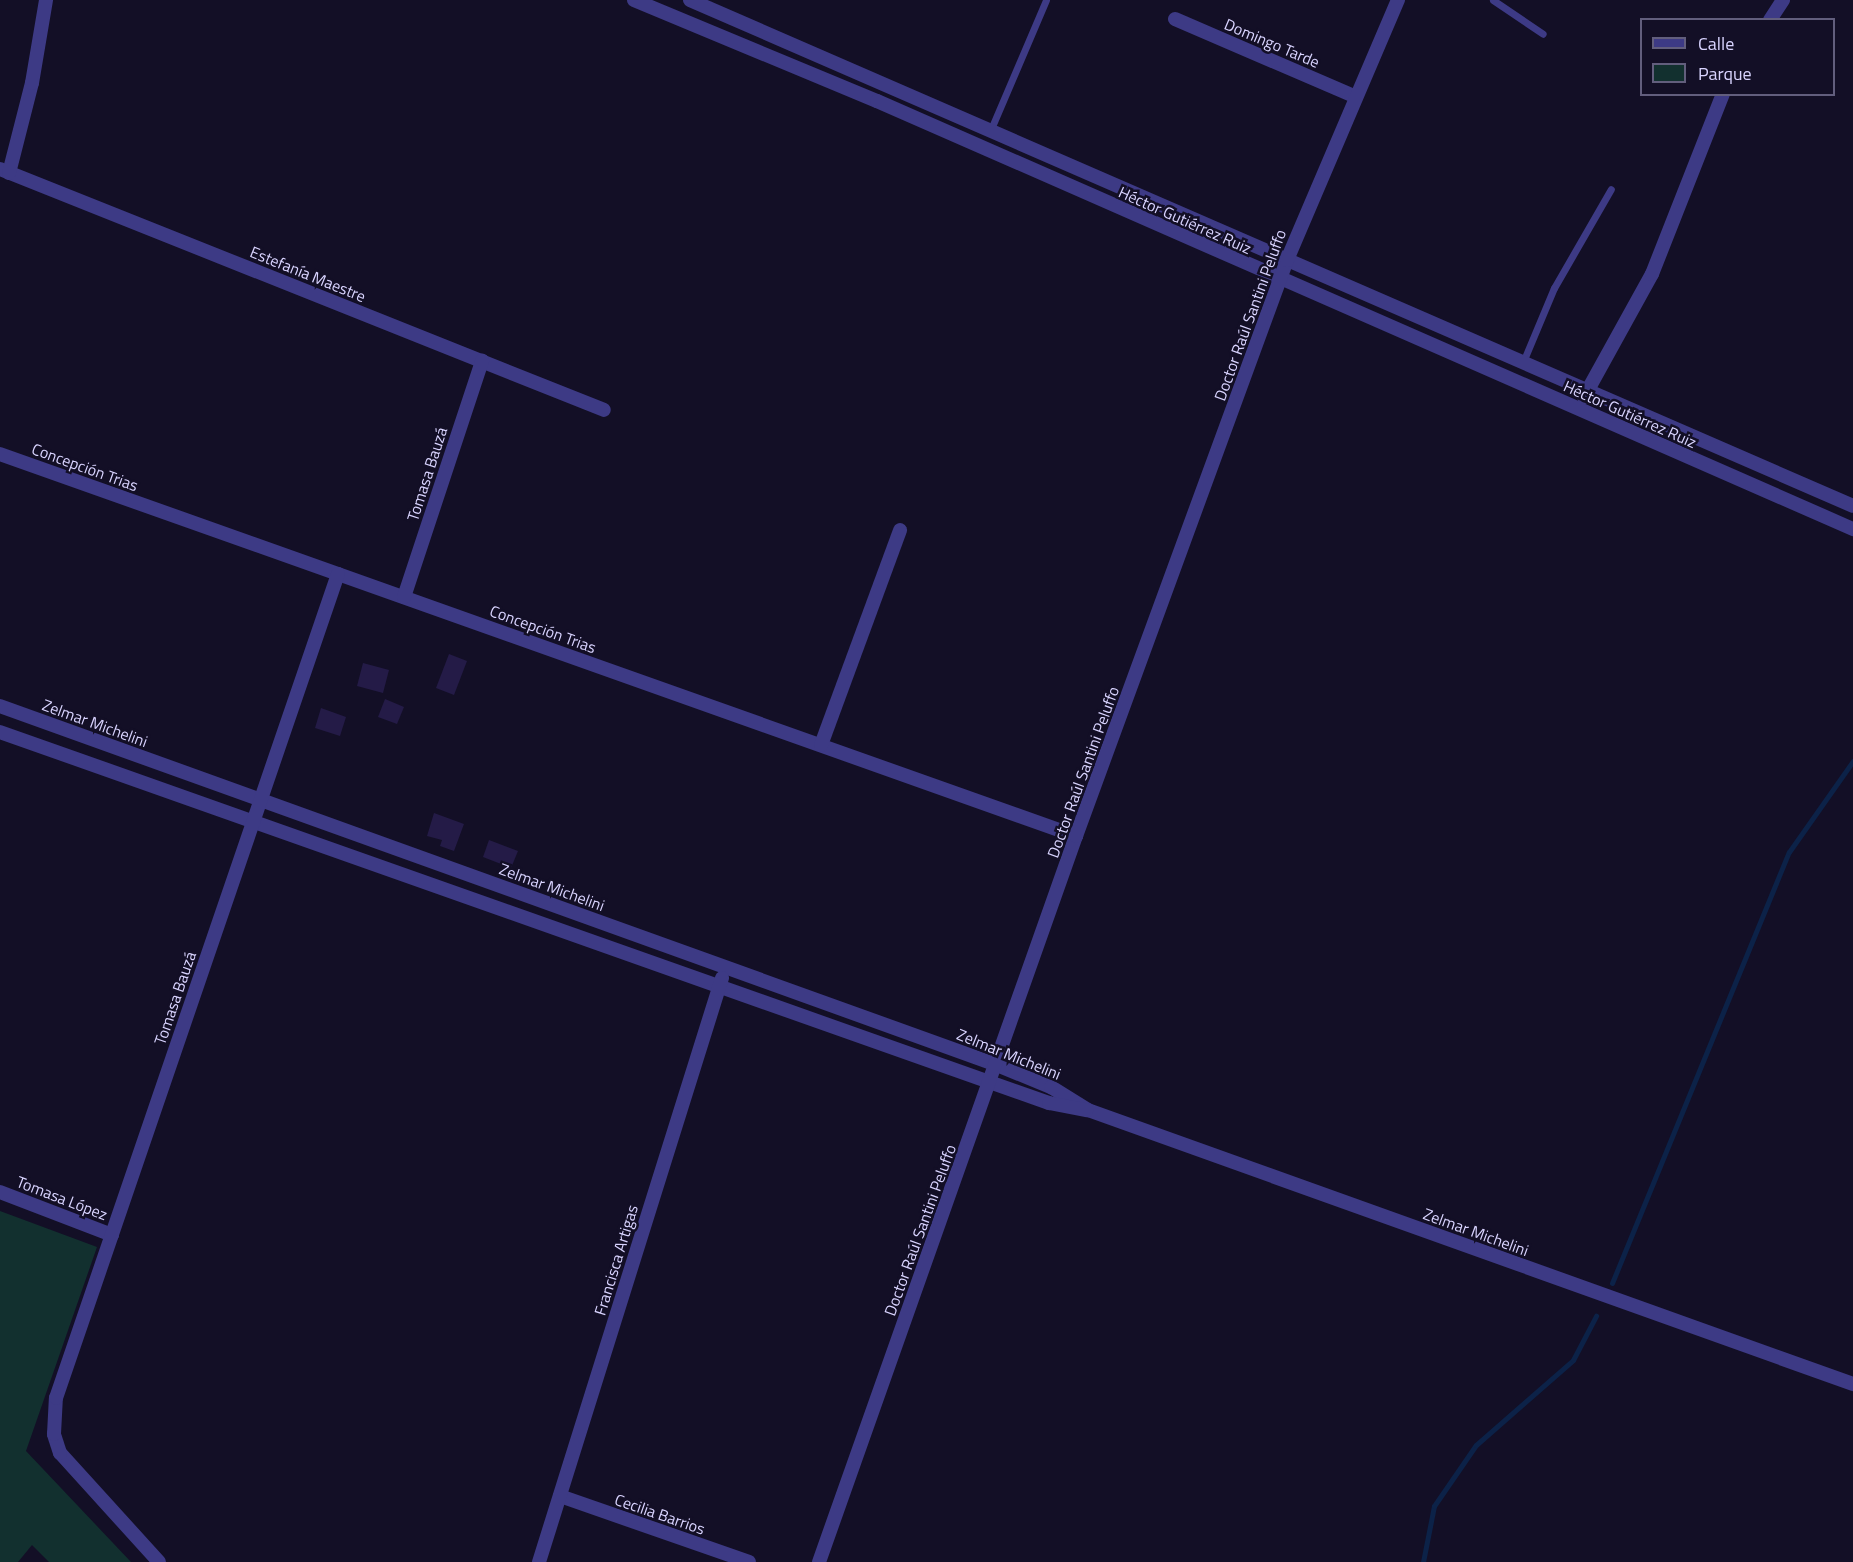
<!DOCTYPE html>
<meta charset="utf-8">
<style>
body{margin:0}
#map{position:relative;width:1853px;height:1562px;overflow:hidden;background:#130f26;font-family:"Titillium Web",sans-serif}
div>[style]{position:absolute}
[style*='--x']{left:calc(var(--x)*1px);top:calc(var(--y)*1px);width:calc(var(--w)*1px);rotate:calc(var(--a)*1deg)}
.green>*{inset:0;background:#12302f}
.stream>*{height:5px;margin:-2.5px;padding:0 2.5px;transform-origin:2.5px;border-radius:2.5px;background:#0c2248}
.building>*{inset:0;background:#241b47}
.service>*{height:7px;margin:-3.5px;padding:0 3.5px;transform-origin:3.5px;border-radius:3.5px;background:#3d3a85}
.minor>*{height:14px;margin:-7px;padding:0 7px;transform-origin:7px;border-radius:7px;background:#3d3a85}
span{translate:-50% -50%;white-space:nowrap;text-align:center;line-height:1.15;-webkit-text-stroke:5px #130f26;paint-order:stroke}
.street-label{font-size:16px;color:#d9d4ff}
.legend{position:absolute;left:1640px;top:18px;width:195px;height:78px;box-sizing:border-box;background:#130f26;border:2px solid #625e7d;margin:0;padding:8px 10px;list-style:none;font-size:18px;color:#d9d4ff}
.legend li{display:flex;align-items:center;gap:12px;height:30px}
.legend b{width:30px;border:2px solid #625e7d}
</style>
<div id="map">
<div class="green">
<i style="clip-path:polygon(0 1211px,97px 1247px,26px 1451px,131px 1562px,49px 1562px,32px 1545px,18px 1562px,0 1562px)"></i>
</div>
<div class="stream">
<i style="--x:1612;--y:1283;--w:466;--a:-67.7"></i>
<i style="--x:1789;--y:852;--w:111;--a:-54.9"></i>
<i style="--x:1423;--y:1562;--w:57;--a:-78.9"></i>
<i style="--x:1434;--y:1506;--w:74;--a:-55.5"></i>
<i style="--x:1476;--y:1445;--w:129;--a:-41.2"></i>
<i style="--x:1573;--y:1360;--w:50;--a:-62.4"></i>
</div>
<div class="building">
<i style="clip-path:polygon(449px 654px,467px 661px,454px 695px,436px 688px)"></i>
<i style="clip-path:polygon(363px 663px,389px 670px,383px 693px,357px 686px)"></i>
<i style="clip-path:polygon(385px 699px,404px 707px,397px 724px,378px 717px)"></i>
<i style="clip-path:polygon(321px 708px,346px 717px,340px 736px,315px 728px)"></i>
<i style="clip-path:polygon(434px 813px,464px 824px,454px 851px,440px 846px,442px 840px,427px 836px)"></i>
<i style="clip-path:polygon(489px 840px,518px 851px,511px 868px,483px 857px)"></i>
</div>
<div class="service">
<i style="--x:1493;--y:0;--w:60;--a:34.2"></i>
<i style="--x:991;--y:129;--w:140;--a:-66.9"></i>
<i style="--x:1523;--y:362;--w:80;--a:-67.3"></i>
<i style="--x:1554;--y:288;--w:114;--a:-60.1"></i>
</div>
<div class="minor">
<i style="--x:634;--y:0;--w:263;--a:22.6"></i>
<i style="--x:877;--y:101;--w:1066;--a:23.68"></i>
<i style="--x:690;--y:0;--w:1268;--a:23.51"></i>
<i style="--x:1175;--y:19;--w:197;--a:23.3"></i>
<i style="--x:1770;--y:20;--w:24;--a:-57"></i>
<i style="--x:0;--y:169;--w:650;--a:21.75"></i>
<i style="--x:9;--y:173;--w:93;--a:-75.7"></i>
<i style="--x:32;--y:83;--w:84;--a:-80.4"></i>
<i style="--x:1584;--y:397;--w:141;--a:-61.1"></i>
<i style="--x:1652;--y:274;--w:193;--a:-68.5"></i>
<i style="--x:0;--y:454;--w:1142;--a:19.55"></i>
<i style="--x:404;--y:597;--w:249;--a:-71.7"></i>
<i style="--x:0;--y:706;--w:1060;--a:19.8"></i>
<i style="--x:997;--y:1065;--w:58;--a:22.2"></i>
<i style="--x:1051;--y:1087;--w:44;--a:31.9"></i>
<i style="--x:1088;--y:1110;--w:813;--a:19.71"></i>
<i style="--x:0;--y:732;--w:1113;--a:19.48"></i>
<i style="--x:1049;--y:1103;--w:38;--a:11"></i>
<i style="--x:821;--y:745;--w:229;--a:-69.8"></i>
<i style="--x:0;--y:1192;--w:120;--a:21"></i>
<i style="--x:560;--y:1496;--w:200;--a:19.2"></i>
<i style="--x:159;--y:1562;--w:147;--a:-132.2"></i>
<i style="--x:60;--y:1453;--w:20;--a:-108"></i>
<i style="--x:54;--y:1434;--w:36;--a:-87"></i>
<i style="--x:56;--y:1398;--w:871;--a:-71.11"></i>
<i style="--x:539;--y:1562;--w:612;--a:-72.6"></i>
<i style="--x:819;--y:1562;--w:770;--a:-70.51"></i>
<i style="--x:1076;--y:836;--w:613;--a:-69.88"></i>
<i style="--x:1287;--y:260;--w:283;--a:-66.9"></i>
</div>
<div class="street-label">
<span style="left:1272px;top:43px;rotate:23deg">Domingo Tarde</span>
<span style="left:1185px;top:220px;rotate:24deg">Héctor Gutiérrez Ruiz</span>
<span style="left:308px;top:274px;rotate:22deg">Estefanía Maestre</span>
<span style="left:1250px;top:315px;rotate:-70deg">Doctor Raúl Santini Peluffo</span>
<span style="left:1630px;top:414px;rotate:24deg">Héctor Gutiérrez Ruiz</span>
<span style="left:85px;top:467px;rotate:20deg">Concepción Trias</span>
<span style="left:427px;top:474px;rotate:-72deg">Tomasa Bauzá</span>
<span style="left:543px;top:629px;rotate:20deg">Concepción Trias</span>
<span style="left:95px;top:723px;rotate:20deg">Zelmar Michelini</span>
<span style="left:1083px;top:772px;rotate:-70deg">Doctor Raúl Santini Peluffo</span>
<span style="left:552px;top:887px;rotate:20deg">Zelmar Michelini</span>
<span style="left:175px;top:998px;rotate:-71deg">Tomasa Bauzá</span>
<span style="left:1009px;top:1054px;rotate:22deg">Zelmar Michelini</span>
<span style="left:62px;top:1198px;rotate:21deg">Tomasa López</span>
<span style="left:920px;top:1230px;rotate:-70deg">Doctor Raúl Santini Peluffo</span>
<span style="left:1476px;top:1232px;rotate:20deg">Zelmar Michelini</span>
<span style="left:616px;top:1260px;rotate:-73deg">Francisca Artigas</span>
<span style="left:660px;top:1514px;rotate:19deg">Cecilia Barrios</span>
</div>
<ul class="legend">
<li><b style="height:8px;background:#3d3a85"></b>Calle</li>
<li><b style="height:16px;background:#12302f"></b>Parque</li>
</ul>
</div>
